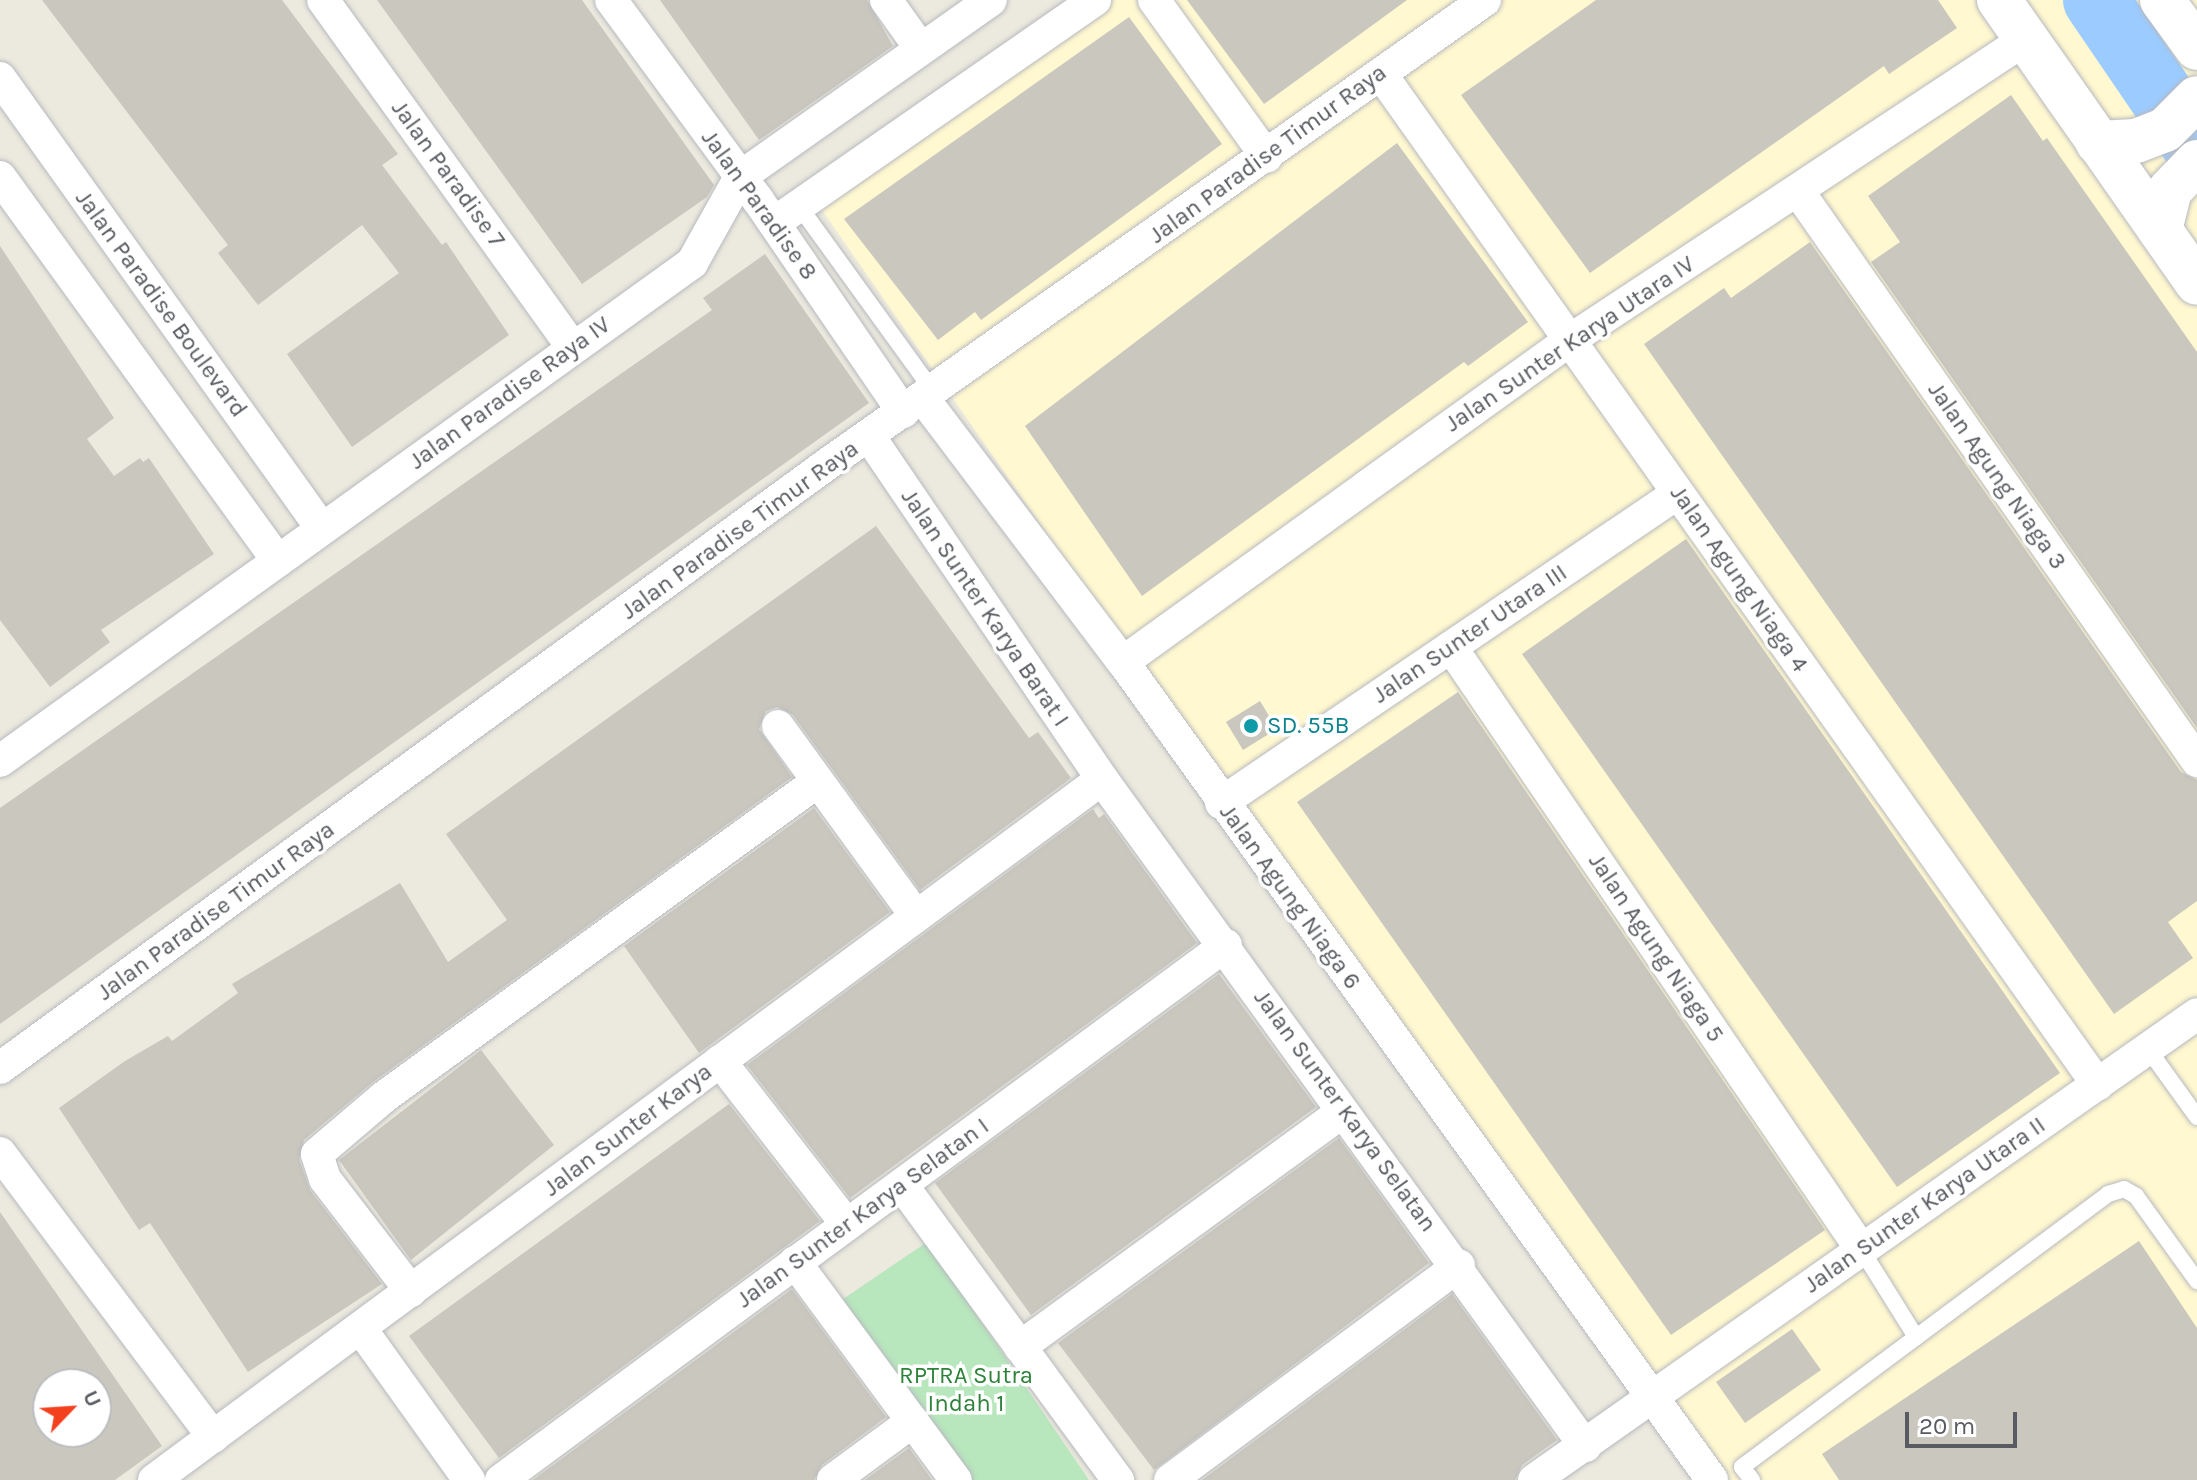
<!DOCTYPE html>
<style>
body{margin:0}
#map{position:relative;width:2197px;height:1480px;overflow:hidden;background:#eceade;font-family:Karla,sans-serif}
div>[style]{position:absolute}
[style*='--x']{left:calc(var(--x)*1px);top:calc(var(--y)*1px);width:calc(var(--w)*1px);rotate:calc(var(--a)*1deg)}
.commercial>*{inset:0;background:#fff8d0}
.green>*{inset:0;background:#b8e6bd}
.river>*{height:66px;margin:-33px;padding:0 33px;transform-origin:33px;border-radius:33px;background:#9bcbff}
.building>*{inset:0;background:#c9c7be}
.roads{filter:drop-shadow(0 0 2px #b7b9bf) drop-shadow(0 0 2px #b7b9bf)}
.lane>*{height:16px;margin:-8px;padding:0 8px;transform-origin:8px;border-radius:8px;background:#fff}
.street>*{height:32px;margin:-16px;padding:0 16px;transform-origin:16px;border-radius:16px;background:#fff}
.secondary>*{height:44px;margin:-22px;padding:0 22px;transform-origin:22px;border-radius:22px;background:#fff}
.dots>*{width:22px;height:22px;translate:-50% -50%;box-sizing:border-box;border:4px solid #fff;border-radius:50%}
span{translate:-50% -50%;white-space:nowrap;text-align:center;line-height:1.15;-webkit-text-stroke:7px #fff;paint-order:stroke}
.street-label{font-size:24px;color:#585b61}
.culture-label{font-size:24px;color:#0d838f}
.left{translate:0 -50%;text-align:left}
.park-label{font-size:24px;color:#2e823a}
.north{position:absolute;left:32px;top:1368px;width:80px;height:80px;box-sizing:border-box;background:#fff;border:2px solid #bcbdc0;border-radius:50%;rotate:65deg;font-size:22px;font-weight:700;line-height:32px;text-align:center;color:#585b61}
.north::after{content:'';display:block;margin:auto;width:28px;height:36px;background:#f3411e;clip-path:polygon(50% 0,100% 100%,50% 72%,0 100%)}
.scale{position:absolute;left:1905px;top:1412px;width:112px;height:36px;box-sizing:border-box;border:4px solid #585b61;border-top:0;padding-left:10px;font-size:24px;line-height:28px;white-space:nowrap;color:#585b61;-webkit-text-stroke:6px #fff;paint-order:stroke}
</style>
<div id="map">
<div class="commercial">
<i style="clip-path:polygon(1099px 0,2197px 0,2197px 1480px,1705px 1480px,815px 200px)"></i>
</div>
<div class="green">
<i style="clip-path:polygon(927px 1242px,1089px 1480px,967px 1480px,843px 1299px)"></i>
</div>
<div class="river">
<i style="--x:2096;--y:0;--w:179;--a:55.7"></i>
</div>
<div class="building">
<i style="clip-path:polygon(42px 0,282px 0,398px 154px,382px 165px,442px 245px,446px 242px,509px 335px,352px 447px,287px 354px,399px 273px,362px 225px,258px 305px,218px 253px,228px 245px)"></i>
<i style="clip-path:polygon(377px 0,582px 0,714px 185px,707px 197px,582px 284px)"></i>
<i style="clip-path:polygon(660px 0,867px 0,893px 46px,759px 140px)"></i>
<i style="clip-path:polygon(1187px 0,1407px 0,1264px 104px)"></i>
<i style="clip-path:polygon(1596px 0,1938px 0,1957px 28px,1889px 74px,1884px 66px,1590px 273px,1461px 95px)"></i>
<i style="clip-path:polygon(1129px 17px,1222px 144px,981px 320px,975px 312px,938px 340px,844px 219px)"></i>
<i style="clip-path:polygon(2011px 95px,2043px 141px,2047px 138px,2197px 352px,2197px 728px,1871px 262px,1900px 242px,1868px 196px)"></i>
<i style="clip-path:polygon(1397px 143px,1528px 322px,1468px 366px,1464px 362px,1142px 596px,1025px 426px)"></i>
<i style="clip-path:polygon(1810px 242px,2181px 772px,2197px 780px,2197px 901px,2168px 922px,2193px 958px,2114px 1014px,1644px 344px,1724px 288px,1731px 298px)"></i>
<i style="clip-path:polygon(0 246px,114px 418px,87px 439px,114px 476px,140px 458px,143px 462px,149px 458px,214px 554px,101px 630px,110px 642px,50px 687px,0 620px)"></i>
<i style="clip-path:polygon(765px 254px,869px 403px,0 1024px,0 808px,712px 310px,703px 298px)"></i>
<i style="clip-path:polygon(876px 526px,1029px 738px,1038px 732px,1071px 778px,920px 890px,793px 715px,777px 707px,766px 711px,759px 729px,792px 777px,373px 1082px,304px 1140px,299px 1159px,310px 1190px,382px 1284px,248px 1372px,150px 1223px,139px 1230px,59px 1108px,125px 1061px,168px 1036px,172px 1041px,238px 993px,232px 984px,400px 883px,448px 962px,507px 920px,446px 834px)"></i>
<i style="clip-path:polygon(1686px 539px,2060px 1073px,1897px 1187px,1522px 654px)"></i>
<i style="clip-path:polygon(1458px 692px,1825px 1230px,1671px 1335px,1297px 802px)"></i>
<i style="clip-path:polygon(1260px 701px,1277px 729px,1243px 750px,1226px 722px)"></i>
<i style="clip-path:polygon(814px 808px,890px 912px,699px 1053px,624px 946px)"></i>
<i style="clip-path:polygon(1093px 809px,1099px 818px,1104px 814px,1197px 943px,850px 1198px,747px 1065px)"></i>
<i style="clip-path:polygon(1219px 974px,1316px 1107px,1031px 1315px,935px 1183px)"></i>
<i style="clip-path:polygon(481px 1050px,554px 1145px,411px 1260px,339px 1160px)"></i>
<i style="clip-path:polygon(729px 1104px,820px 1221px,499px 1458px,409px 1336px)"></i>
<i style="clip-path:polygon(1339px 1138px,1429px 1263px,1154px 1470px,1058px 1343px)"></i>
<i style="clip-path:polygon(evenodd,0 1212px,162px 1446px,115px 1480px,0 1480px,0 1212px,48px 1384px,96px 1384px,96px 1432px,48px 1432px,48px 1384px)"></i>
<i style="clip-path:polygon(2139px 1241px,2197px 1328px,2197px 1480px,1839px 1480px,1822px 1454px)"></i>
<i style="clip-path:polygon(792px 1289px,886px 1417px,822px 1465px,814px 1480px,533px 1480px)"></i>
<i style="clip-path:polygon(1452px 1294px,1557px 1440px,1522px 1465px,1515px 1480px,1202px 1480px)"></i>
<i style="clip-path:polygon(1792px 1329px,1821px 1370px,1745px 1423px,1716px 1382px)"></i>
<i style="clip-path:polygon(909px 1448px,932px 1480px,865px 1480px)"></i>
</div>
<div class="roads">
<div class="lane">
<i style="--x:799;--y:206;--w:228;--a:54.1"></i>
<i style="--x:2148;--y:1049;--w:84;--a:54.2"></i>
<i style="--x:1861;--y:1249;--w:104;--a:58"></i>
<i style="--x:1752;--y:1480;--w:16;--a:-128"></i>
<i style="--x:1742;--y:1467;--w:457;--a:-36.7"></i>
<i style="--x:2108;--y:1194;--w:17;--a:-17"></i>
<i style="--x:2124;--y:1189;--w:14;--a:30"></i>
<i style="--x:2136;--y:1196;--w:105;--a:54.3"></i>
</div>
<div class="street">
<i style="--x:323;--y:0;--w:428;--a:54.3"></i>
<i style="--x:611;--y:0;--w:248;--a:53.7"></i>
<i style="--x:758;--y:200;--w:257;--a:55.6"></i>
<i style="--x:886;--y:0;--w:60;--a:54.5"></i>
<i style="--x:1154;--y:0;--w:193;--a:54.3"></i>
<i style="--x:1381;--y:74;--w:1239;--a:54.66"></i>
<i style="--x:0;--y:78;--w:554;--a:54.47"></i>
<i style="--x:0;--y:177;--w:474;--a:54.1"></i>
<i style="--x:1798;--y:191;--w:696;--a:55.01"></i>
<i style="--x:774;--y:223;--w:391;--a:-34.8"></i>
<i style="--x:923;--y:398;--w:331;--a:52.9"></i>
<i style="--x:1123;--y:662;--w:1008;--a:54.24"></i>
<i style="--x:869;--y:436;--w:415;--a:55.8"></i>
<i style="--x:1102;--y:779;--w:824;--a:54.09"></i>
<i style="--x:1451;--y:647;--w:728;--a:55.74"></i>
<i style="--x:1123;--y:662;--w:551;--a:-35.77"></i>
<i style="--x:1570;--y:340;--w:546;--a:-33.43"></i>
<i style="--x:778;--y:726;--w:235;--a:54"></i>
<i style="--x:0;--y:761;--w:853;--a:-35.74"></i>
<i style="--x:692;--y:263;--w:98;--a:-60.8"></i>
<i style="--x:740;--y:177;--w:307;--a:-35.2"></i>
<i style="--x:1221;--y:803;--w:552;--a:-34.15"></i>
<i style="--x:720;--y:1061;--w:207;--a:52.2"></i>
<i style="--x:0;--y:1068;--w:1031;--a:-36.13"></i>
<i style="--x:833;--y:460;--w:798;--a:-35.2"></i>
<i style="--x:0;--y:1153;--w:355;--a:53.1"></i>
<i style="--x:902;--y:1185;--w:366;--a:53.8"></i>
<i style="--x:795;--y:1262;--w:271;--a:53.6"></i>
<i style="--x:411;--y:1291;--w:141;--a:-127.5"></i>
<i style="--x:325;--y:1179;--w:26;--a:-108"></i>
<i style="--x:317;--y:1154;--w:88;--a:-40.4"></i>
<i style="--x:384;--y:1097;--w:535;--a:-36.04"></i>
<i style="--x:361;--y:1329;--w:186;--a:54.4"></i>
<i style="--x:1020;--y:1347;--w:399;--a:-36.1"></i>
<i style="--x:154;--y:1480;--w:1179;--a:-36.48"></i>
<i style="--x:501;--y:1480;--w:901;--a:-36.42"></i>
<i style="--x:833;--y:1480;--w:99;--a:-36.4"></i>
<i style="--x:1170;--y:1480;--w:360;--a:-36.6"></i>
<i style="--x:1534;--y:1480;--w:810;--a:-35.1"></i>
</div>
<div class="secondary">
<i style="--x:1999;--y:0;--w:345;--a:55"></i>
<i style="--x:2162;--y:0;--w:59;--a:53.9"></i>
<i style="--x:2098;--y:143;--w:38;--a:-3"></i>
<i style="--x:2136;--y:141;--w:31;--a:-21"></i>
<i style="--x:2165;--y:130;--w:45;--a:-45"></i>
<i style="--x:2160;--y:230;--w:41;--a:-76"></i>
<i style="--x:2170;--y:190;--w:39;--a:-46"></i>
</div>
</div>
<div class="dots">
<i style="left:1251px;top:726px;background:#0f9aa8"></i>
</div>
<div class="street-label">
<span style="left:1268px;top:154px;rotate:-36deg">Jalan Paradise Timur Raya</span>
<span style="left:448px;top:174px;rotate:54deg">Jalan Paradise 7</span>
<span style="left:759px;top:205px;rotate:54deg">Jalan Paradise 8</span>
<span style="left:161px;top:304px;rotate:54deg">Jalan Paradise Boulevard</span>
<span style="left:1570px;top:344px;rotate:-34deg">Jalan Sunter Karya Utara IV</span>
<span style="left:510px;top:393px;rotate:-36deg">Jalan Paradise Raya IV</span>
<span style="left:1997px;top:476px;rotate:55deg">Jalan Agung Niaga 3</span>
<span style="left:740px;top:530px;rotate:-36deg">Jalan Paradise Timur Raya</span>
<span style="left:1739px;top:579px;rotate:55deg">Jalan Agung Niaga 4</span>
<span style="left:985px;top:608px;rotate:56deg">Jalan Sunter Karya Barat I</span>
<span style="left:1470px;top:634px;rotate:-34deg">Jalan Sunter Utara III</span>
<span style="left:1290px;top:897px;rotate:54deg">Jalan Agung Niaga 6</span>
<span style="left:216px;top:911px;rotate:-36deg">Jalan Paradise Timur Raya</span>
<span style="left:1656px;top:948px;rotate:56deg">Jalan Agung Niaga 5</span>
<span style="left:1345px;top:1111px;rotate:54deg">Jalan Sunter Karya Selatan</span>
<span style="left:628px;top:1130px;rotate:-37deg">Jalan Sunter Karya</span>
<span style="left:1925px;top:1205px;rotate:-35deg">Jalan Sunter Karya Utara II</span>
<span style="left:863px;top:1213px;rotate:-36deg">Jalan Sunter Karya Selatan I</span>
</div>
<div class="culture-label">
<span class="left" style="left:1267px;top:726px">SD. 55B</span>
</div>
<div class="park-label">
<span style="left:966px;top:1390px">RPTRA Sutra<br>Indah 1</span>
</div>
<div class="north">U</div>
<div class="scale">20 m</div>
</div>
